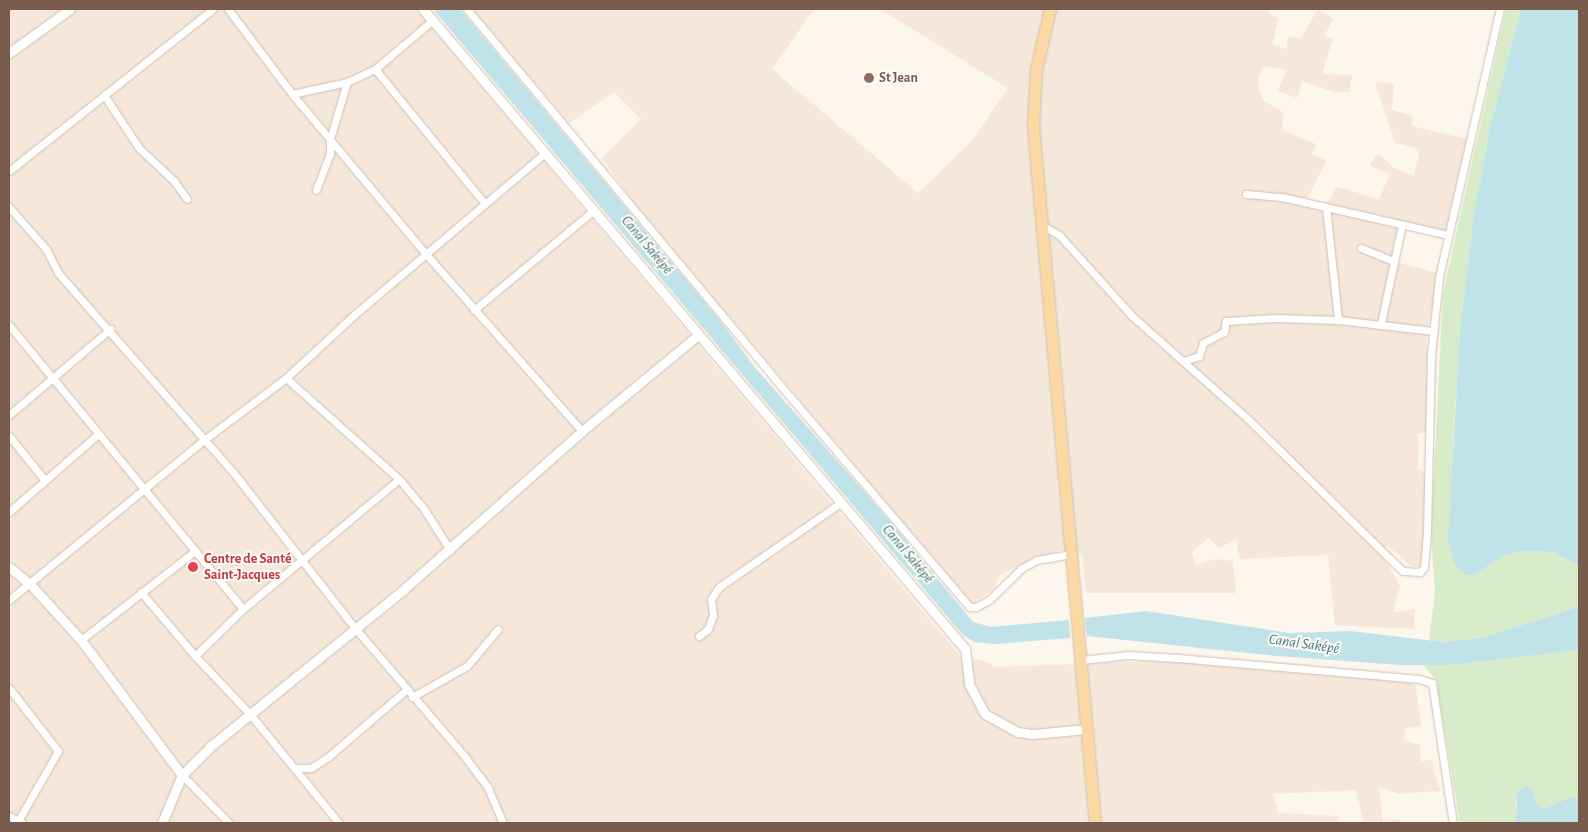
<!DOCTYPE html>
<meta charset="utf-8">
<style>
body{margin:0}
#map{position:relative;width:1588px;height:832px;overflow:hidden;background:#fdf6ec;font-family:"Alegreya Sans",sans-serif}
div>[style]{position:absolute}
[style*='--x']{left:calc(var(--x)*1px);top:calc(var(--y)*1px);width:calc(var(--w)*1px);rotate:calc(var(--a)*1deg)}
.residential>*{inset:0;background:#f5e8da}
.green>*{inset:0;background:#d8ecc9}
.water>*{inset:0;background:#bfe3e8}
.roads{filter:drop-shadow(0 0 1px #d1beb0) drop-shadow(0 0 1px #d1beb0)}
.minor>*{height:7px;margin:-3.5px;padding:0 3.5px;transform-origin:3.5px;border-radius:3.5px;background:#fff}
.tertiary>*{height:9px;margin:-4.5px;padding:0 4.5px;transform-origin:4.5px;border-radius:4.5px;background:#fff}
.primary>*{height:11px;margin:-5.5px;padding:0 5.5px;transform-origin:5.5px;border-radius:5.5px;background:#fbd9a5}
.dots>*{width:14px;height:14px;translate:-50% -50%;box-sizing:border-box;border:2px solid #fffaf3;border-radius:50%}
span{translate:-50% -50%;white-space:nowrap;text-align:center;line-height:1.15;-webkit-text-stroke:4px #fffaf3;paint-order:stroke}
.education-label{font-size:14px;color:#785e54;font-weight:700}
.left{translate:0 -50%;text-align:left}
.health-label{font-size:14px;color:#be3a42;font-weight:700}
.water-label{font-size:15px;color:#437c86;font-style:italic}
.frame{position:absolute;inset:0;border:10px solid #7a5c4d;pointer-events:none}
</style>
<div id="map">
<div class="residential">
<i style="clip-path:polygon(9px 9px,416px 9px,960px 656px,991px 663px,994px 667px,1179px 660px,1409px 680px,1416px 687px,1421px 726px,1406px 728px,1404px 740px,1420px 745px,1421px 762px,1431px 759px,1440px 791px,1398px 794px,1379px 787px,1383px 822px,1399px 819px,1400px 823px,1364px 823px,1356px 790px,1273px 794px,1278px 813px,1338px 816px,1338px 823px,9px 823px)"></i>
<i style="clip-path:polygon(471px 9px,814px 9px,772px 69px,918px 193px,972px 141px,1008px 88px,880px 9px,1270px 9px,1269px 14px,1279px 18px,1272px 45px,1286px 49px,1288px 37px,1301px 38px,1318px 9px,1333px 19px,1324px 36px,1333px 38px,1322px 74px,1352px 75px,1349px 92px,1334px 92px,1302px 81px,1297px 98px,1278px 91px,1286px 70px,1263px 66px,1257px 82px,1263px 100px,1283px 112px,1282px 130px,1316px 144px,1312px 154px,1327px 160px,1305px 203px,1324px 207px,1337px 187px,1379px 199px,1390px 174px,1369px 166px,1378px 153px,1394px 168px,1414px 176px,1420px 149px,1395px 143px,1375px 82px,1394px 83px,1392px 110px,1413px 116px,1412px 126px,1467px 139px,1445px 234px,1406px 224px,1395px 262px,1439px 273px,1427px 333px,1427px 432px,1418px 434px,1418px 469px,1427px 475px,1423px 566px,1411px 566px,1388px 546px,1381px 554px,1400px 585px,1393px 612px,1415px 609px,1414px 629px,1335px 625px,1328px 555px,1240px 559px,1236px 540px,1219px 548px,1209px 538px,1192px 552px,1196px 565px,1215px 559px,1233px 561px,1236px 593px,1086px 593px,1082px 555px,1060px 550px,1001px 574px,993px 590px,972px 604px,638px 209px,602px 158px,641px 119px,614px 92px,569px 123px)"></i>
</div>
<div class="green">
<i style="clip-path:polygon(1506px 9px,1521px 9px,1491px 124px,1474px 213px,1460px 329px,1453px 445px,1474px 575px,1503px 556px,1520px 551px,1553px 552px,1579px 566px,1579px 607px,1481px 638px,1443px 642px,1429px 640px,1435px 592px,1431px 531px,1443px 294px)"></i>
<i style="clip-path:polygon(1579px 650px,1579px 798px,1568px 798px,1544px 809px,1537px 803px,1534px 795px,1516px 801px,1516px 823px,1460px 823px,1436px 680px,1423px 665px)"></i>
</div>
<div class="water">
<i style="clip-path:polygon(433px 9px,460px 9px,722px 323px,753px 365px,895px 527px,973px 622px,991px 627px,1069px 620px,1070px 638px,995px 644px,975px 642px,963px 635px)"></i>
<i style="clip-path:polygon(1521px 9px,1579px 9px,1579px 566px,1553px 552px,1520px 551px,1503px 556px,1474px 575px,1466px 575px,1455px 565px,1448px 541px,1460px 329px,1474px 213px,1491px 124px)"></i>
<i style="clip-path:polygon(1579px 607px,1579px 650px,1448px 665px,1401px 665px,1277px 656px,1087px 636px,1085px 618px,1146px 611px,1290px 633px,1350px 631px,1443px 642px,1481px 638px)"></i>
<i style="clip-path:polygon(1525px 786px,1532px 790px,1537px 803px,1544px 809px,1568px 798px,1579px 798px,1579px 823px,1516px 823px,1517px 793px)"></i>
</div>
<div class="roads">
<div class="minor">
<i style="--x:228;--y:9;--w:106;--a:53"></i>
<i style="--x:292;--y:94;--w:207;--a:50.1"></i>
<i style="--x:425;--y:253;--w:237;--a:48.6"></i>
<i style="--x:467;--y:9;--w:481;--a:50.2"></i>
<i style="--x:775;--y:379;--w:300;--a:49.5"></i>
<i style="--x:970;--y:607;--w:6;--a:0"></i>
<i style="--x:976;--y:607;--w:15;--a:-28"></i>
<i style="--x:989;--y:600;--w:46;--a:-44.1"></i>
<i style="--x:1022;--y:568;--w:17;--a:-28"></i>
<i style="--x:1037;--y:560;--w:36;--a:-10"></i>
<i style="--x:375;--y:69;--w:174;--a:50.8"></i>
<i style="--x:292;--y:94;--w:56;--a:-12.3"></i>
<i style="--x:347;--y:82;--w:31;--a:-25"></i>
<i style="--x:375;--y:69;--w:76;--a:-40.2"></i>
<i style="--x:104;--y:95;--w:64;--a:56.6"></i>
<i style="--x:139;--y:148;--w:48;--a:43.3"></i>
<i style="--x:174;--y:181;--w:22;--a:54"></i>
<i style="--x:9;--y:171;--w:260;--a:-38.5"></i>
<i style="--x:316;--y:190;--w:39;--a:-69"></i>
<i style="--x:330;--y:154;--w:15;--a:-90"></i>
<i style="--x:330;--y:139;--w:59;--a:-73.4"></i>
<i style="--x:1246;--y:194;--w:36;--a:5"></i>
<i style="--x:1282;--y:197;--w:170;--a:12.9"></i>
<i style="--x:9;--y:207;--w:56;--a:48.6"></i>
<i style="--x:46;--y:249;--w:28;--a:63"></i>
<i style="--x:59;--y:274;--w:264;--a:48.7"></i>
<i style="--x:233;--y:472;--w:198;--a:52"></i>
<i style="--x:355;--y:628;--w:170;--a:49.5"></i>
<i style="--x:465;--y:757;--w:39;--a:53"></i>
<i style="--x:488;--y:788;--w:38;--a:67"></i>
<i style="--x:1326;--y:207;--w:114;--a:83.9"></i>
<i style="--x:1042;--y:225;--w:21;--a:31"></i>
<i style="--x:1060;--y:236;--w:108;--a:48"></i>
<i style="--x:1132;--y:316;--w:154;--a:41.6"></i>
<i style="--x:1247;--y:418;--w:202;--a:44.6"></i>
<i style="--x:1391;--y:560;--w:16;--a:43"></i>
<i style="--x:1403;--y:571;--w:17;--a:3"></i>
<i style="--x:1420;--y:572;--w:6;--a:-51"></i>
<i style="--x:1424;--y:567;--w:36;--a:-85"></i>
<i style="--x:1427;--y:531;--w:176;--a:-88.7"></i>
<i style="--x:1431;--y:355;--w:78;--a:-84.1"></i>
<i style="--x:1439;--y:277;--w:275;--a:-77.2"></i>
<i style="--x:1361;--y:248;--w:35;--a:22"></i>
<i style="--x:474;--y:310;--w:155;--a:-39.8"></i>
<i style="--x:1381;--y:323;--w:101;--a:-78"></i>
<i style="--x:9;--y:325;--w:368;--a:50.5"></i>
<i style="--x:1183;--y:361;--w:17;--a:-17"></i>
<i style="--x:1199;--y:356;--w:14;--a:-73"></i>
<i style="--x:1203;--y:343;--w:24;--a:-28"></i>
<i style="--x:1224;--y:332;--w:11;--a:-80"></i>
<i style="--x:1226;--y:321;--w:49;--a:-3.5"></i>
<i style="--x:1275;--y:318;--w:63;--a:1.8"></i>
<i style="--x:1338;--y:320;--w:96;--a:6.6"></i>
<i style="--x:286;--y:378;--w:152;--a:41.8"></i>
<i style="--x:399;--y:479;--w:39;--a:50"></i>
<i style="--x:424;--y:509;--w:49;--a:57.6"></i>
<i style="--x:9;--y:415;--w:133;--a:-40.4"></i>
<i style="--x:9;--y:436;--w:55;--a:50.9"></i>
<i style="--x:9;--y:512;--w:118;--a:-41.2"></i>
<i style="--x:141;--y:592;--w:84;--a:49.8"></i>
<i style="--x:195;--y:656;--w:80;--a:46.5"></i>
<i style="--x:250;--y:714;--w:141;--a:50.8"></i>
<i style="--x:9;--y:600;--w:252;--a:-39.4"></i>
<i style="--x:204;--y:440;--w:103;--a:-37.1"></i>
<i style="--x:286;--y:378;--w:93;--a:-42.8"></i>
<i style="--x:354;--y:315;--w:249;--a:-40.3"></i>
<i style="--x:699;--y:636;--w:11;--a:-38"></i>
<i style="--x:708;--y:629;--w:15;--a:-70"></i>
<i style="--x:713;--y:615;--w:16;--a:-97"></i>
<i style="--x:711;--y:599;--w:14;--a:-56"></i>
<i style="--x:719;--y:587;--w:146;--a:-34.7"></i>
<i style="--x:81;--y:640;--w:145;--a:-38"></i>
<i style="--x:195;--y:656;--w:67;--a:-44.4"></i>
<i style="--x:243;--y:609;--w:203;--a:-39.8"></i>
<i style="--x:1082;--y:660;--w:46;--a:-6.2"></i>
<i style="--x:1128;--y:655;--w:50;--a:3.4"></i>
<i style="--x:1178;--y:658;--w:242;--a:5"></i>
<i style="--x:1419;--y:679;--w:14;--a:17"></i>
<i style="--x:1432;--y:683;--w:142;--a:81.5"></i>
<i style="--x:9;--y:688;--w:80;--a:52.1"></i>
<i style="--x:58;--y:751;--w:81;--a:119.7"></i>
<i style="--x:412;--y:697;--w:63;--a:-29.4"></i>
<i style="--x:467;--y:666;--w:48;--a:-50"></i>
<i style="--x:295;--y:768;--w:16;--a:0"></i>
<i style="--x:311;--y:768;--w:20;--a:-33"></i>
<i style="--x:328;--y:757;--w:103;--a:-40.7"></i>
<i style="--x:182;--y:775;--w:67;--a:45.6"></i>
<i style="--x:9;--y:816;--w:15;--a:28"></i>
</div>
<div class="tertiary">
<i style="--x:423;--y:9;--w:839;--a:49.74"></i>
<i style="--x:965;--y:649;--w:35;--a:83"></i>
<i style="--x:969;--y:684;--w:34;--a:62"></i>
<i style="--x:985;--y:714;--w:38;--a:29"></i>
<i style="--x:1018;--y:732;--w:15;--a:8"></i>
<i style="--x:1033;--y:734;--w:54;--a:-5.3"></i>
<i style="--x:9;--y:53;--w:75;--a:-35.8"></i>
<i style="--x:9;--y:567;--w:27;--a:39"></i>
<i style="--x:30;--y:584;--w:76;--a:47.7"></i>
<i style="--x:81;--y:640;--w:169;--a:53.2"></i>
<i style="--x:162;--y:823;--w:52;--a:-67.4"></i>
<i style="--x:182;--y:775;--w:41;--a:-45"></i>
<i style="--x:211;--y:746;--w:247;--a:-39.1"></i>
<i style="--x:403;--y:590;--w:239;--a:-41.6"></i>
<i style="--x:582;--y:431;--w:149;--a:-39.6"></i>
</div>
<div class="primary">
<i style="--x:1050;--y:9;--w:62;--a:103.1"></i>
<i style="--x:1036;--y:69;--w:57;--a:93"></i>
<i style="--x:1033;--y:126;--w:700;--a:84.92"></i>
</div>
</div>
<div class="dots">
<i style="left:869px;top:78px;background:#8d6e63"></i>
<i style="left:193px;top:567px;background:#e0444e"></i>
</div>
<div class="education-label">
<span class="left" style="left:879px;top:78px">St Jean</span>
</div>
<div class="health-label">
<span class="left" style="left:204px;top:567px">Centre de Santé<br>Saint-Jacques</span>
</div>
<div class="water-label">
<span style="left:647px;top:245px;rotate:50deg">Canal Saképé</span>
<span style="left:908px;top:554px;rotate:50deg">Canal Saképé</span>
<span style="left:1304px;top:644px;rotate:8deg">Canal Saképé</span>
</div>
<div class="frame"></div>
</div>
